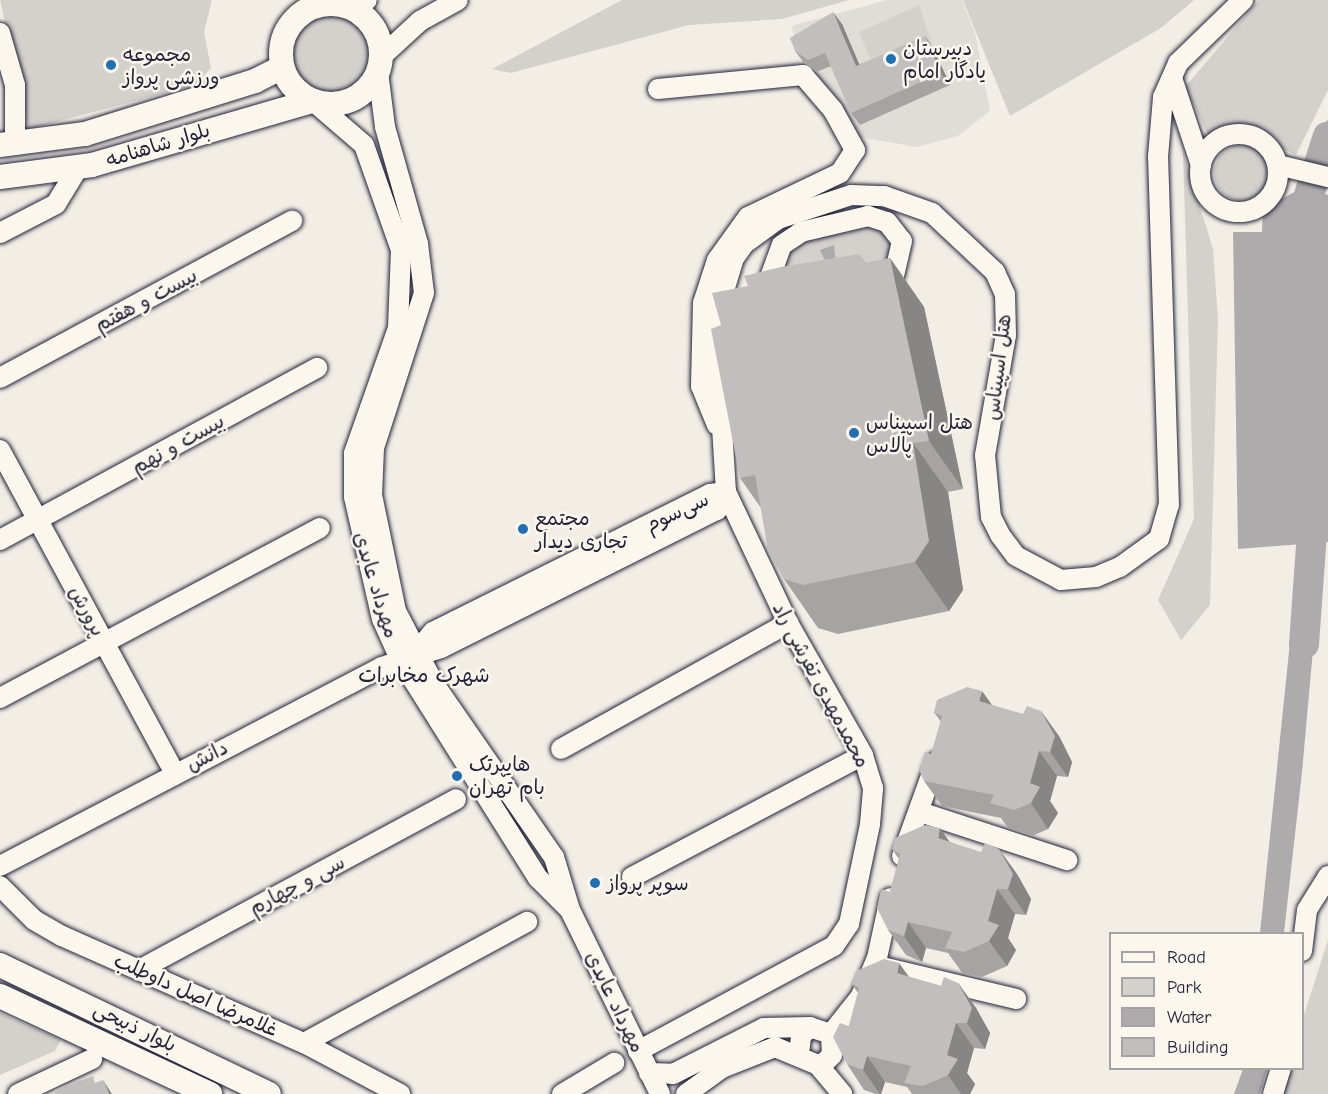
<!DOCTYPE html>
<meta charset="utf-8">
<style>
body{margin:0}
#map{position:relative;width:1328px;height:1094px;overflow:hidden;background:#f2eee5;font-family:"Comic Neue","Playpen Sans Arabic",sans-serif}
div>[style]{position:absolute}
[style*='--x']{left:calc(var(--x)*1px);top:calc(var(--y)*1px);width:calc(var(--w)*1px);rotate:calc(var(--a)*1deg)}
.built>*{inset:0;background:#e0dcd6}
.green>*{inset:0;background:#d4d1cc}
.round{border-radius:50%}
.water>*{inset:0;background:#aeabad}
.river>*{height:30px;margin:-15px;padding:0 15px;transform-origin:15px;border-radius:15px;background:#aeabad}
.roads{filter:drop-shadow(0 0 2px #22223b) drop-shadow(0 0 2px #22223b)}
.minor>*{height:20px;margin:-10px;padding:0 10px;transform-origin:10px;border-radius:10px;background:#fbf7ec}
.minor>.ring{margin:-10px;padding:0;box-sizing:content-box;background:none;border:20px solid #fbf7ec;border-radius:50%}
.major>*{height:24px;margin:-12px;padding:0 12px;transform-origin:12px;border-radius:12px;background:#fbf7ec}
.major>.ring{margin:-12px;padding:0;box-sizing:content-box;background:none;border:24px solid #fbf7ec;border-radius:50%}
.wall>*{inset:0;background:#a7a3a3}
.shaded-wall>*{inset:0;background:#888585}
.building>*{inset:0;background:#c2bebe}
.dots>*{width:16px;height:16px;translate:-50% -50%;box-sizing:border-box;border:3px solid #fbf7ec;border-radius:50%}
span{translate:-50% -50%;white-space:nowrap;text-align:center;line-height:1.15;-webkit-text-stroke:5px #fbf7ec;paint-order:stroke}
.poi-label{font-size:20px;color:#22223b}
.left{translate:0 -50%;text-align:left}
.street-label{font-size:20px;color:#22223b}
.neighbourhood-label{font-size:21px;color:#22223b}
.legend{position:absolute;left:1109px;top:932px;width:195px;height:138px;box-sizing:border-box;background:#fbf7ec;border:2px solid #a4a2a5;margin:0;padding:8px 10px;list-style:none;font-size:18px;color:#22223b}
.legend li{display:flex;align-items:center;gap:12px;height:30px}
.legend b{width:30px;border:2px solid #a4a2a5}
</style>
<div id="map">
<div class="built">
<i style="clip-path:polygon(887px 0,962px 0,975px 33px,990px 111px,958px 136px,917px 147px,841px 134px,812px 85px,791px 26px)"></i>
</div>
<div class="green">
<i style="clip-path:polygon(0 0,212px 0,204px 32px,211px 68px,196px 85px,29px 129px)"></i>
<i style="clip-path:polygon(622px 0,849px 0,782px 19px,689px 25px,511px 73px,492px 69px)"></i>
<i style="clip-path:polygon(963px 0,1194px 0,1161px 28px,1010px 116px)"></i>
<i style="clip-path:polygon(1259px 0,1328px 0,1328px 90px,1296px 155px,1237px 128px,1210px 139px,1185px 87px)"></i>
<i style="clip-path:polygon(919px 5px,932px 45px,874px 68px,859px 32px)"></i>
<i class="round" style="left:289px;top:14px;width:80px;height:80px"></i>
<i class="round" style="left:1214px;top:145px;width:56px;height:56px"></i>
<i style="clip-path:polygon(1183px 151px,1213px 249px,1218px 319px,1210px 605px,1181px 640px,1158px 600px,1194px 519px)"></i>
<i style="clip-path:polygon(868px 223px,882px 227px,895px 248px,885px 266px,787px 296px,780px 263px,788px 252px,799px 242px)"></i>
<i style="clip-path:polygon(1328px 940px,1328px 1094px,1278px 1094px,1286px 1069px,1302px 1068px,1303px 1018px)"></i>
<i style="clip-path:polygon(0 1013px,61px 1040px,55px 1051px,0 1075px)"></i>
</div>
<div class="water">
<i style="clip-path:polygon(1328px 119px,1328px 155px,1325px 161px,1309px 154px)"></i>
<i style="clip-path:polygon(1302px 178px,1321px 179px,1320px 191px,1328px 195px,1328px 542px,1238px 549px,1233px 232px,1262px 232px,1263px 209px,1300px 189px)"></i>
<i style="clip-path:polygon(834px 245px,836px 264px,825px 261px,820px 250px)"></i>
<i style="clip-path:polygon(1294px 603px,1317px 605px,1302px 772px,1284px 933px,1260px 933px)"></i>
<i style="clip-path:polygon(1243px 1069px,1267px 1069px,1260px 1094px,1234px 1094px)"></i>
</div>
<div class="river">
<i style="--x:1306;--y:204;--w:71;--a:-72.1"></i>
<i style="--x:1304;--y:644;--w:140;--a:-85.9"></i>
</div>
<div class="roads">
<div class="minor">
<i style="--x:349;--y:7;--w:19;--a:-21"></i>
<i style="--x:0;--y:33;--w:54;--a:73.9"></i>
<i style="--x:15;--y:85;--w:60;--a:90"></i>
<i style="--x:381;--y:57;--w:53;--a:-42.7"></i>
<i style="--x:420;--y:21;--w:43;--a:-28.9"></i>
<i style="--x:378;--y:72;--w:55;--a:82.7"></i>
<i style="--x:385;--y:127;--w:122;--a:74.2"></i>
<i style="--x:418;--y:244;--w:49;--a:83"></i>
<i style="--x:424;--y:293;--w:163;--a:107.9"></i>
<i style="--x:374;--y:448;--w:47;--a:92.4"></i>
<i style="--x:372;--y:495;--w:118;--a:78.3"></i>
<i style="--x:396;--y:611;--w:82;--a:62.5"></i>
<i style="--x:434;--y:684;--w:211;--a:55.3"></i>
<i style="--x:554;--y:857;--w:55;--a:73.2"></i>
<i style="--x:570;--y:910;--w:205;--a:63.9"></i>
<i style="--x:1172;--y:78;--w:92;--a:71.6"></i>
<i style="--x:658;--y:89;--w:146;--a:-5.5"></i>
<i style="--x:803;--y:75;--w:46;--a:49.4"></i>
<i style="--x:833;--y:110;--w:46;--a:61.2"></i>
<i style="--x:855;--y:150;--w:27;--a:123"></i>
<i style="--x:840;--y:173;--w:102;--a:154.4"></i>
<i style="--x:748;--y:217;--w:53;--a:125.8"></i>
<i style="--x:717;--y:260;--w:45;--a:108"></i>
<i style="--x:703;--y:303;--w:83;--a:91.4"></i>
<i style="--x:701;--y:386;--w:42;--a:67.7"></i>
<i style="--x:313;--y:101;--w:67;--a:40.8"></i>
<i style="--x:364;--y:145;--w:111;--a:70.6"></i>
<i style="--x:401;--y:250;--w:78;--a:92.2"></i>
<i style="--x:398;--y:328;--w:133;--a:109.4"></i>
<i style="--x:354;--y:453;--w:44;--a:90"></i>
<i style="--x:354;--y:497;--w:125;--a:77.1"></i>
<i style="--x:382;--y:619;--w:44;--a:65.8"></i>
<i style="--x:400;--y:659;--w:259;--a:57.8"></i>
<i style="--x:538;--y:878;--w:42;--a:45"></i>
<i class="ring" style="left:1200px;top:134px;width:58px;height:58px"></i>
<i style="--x:1278;--y:165;--w:51;--a:13.5"></i>
<i style="--x:868;--y:216;--w:20;--a:18"></i>
<i style="--x:887;--y:222;--w:24;--a:52"></i>
<i style="--x:902;--y:241;--w:35;--a:103"></i>
<i style="--x:894;--y:275;--w:16;--a:140"></i>
<i style="--x:882;--y:285;--w:101;--a:168.6"></i>
<i style="--x:783;--y:305;--w:13;--a:-135"></i>
<i style="--x:774;--y:296;--w:17;--a:-107"></i>
<i style="--x:769;--y:280;--w:37;--a:-70"></i>
<i style="--x:782;--y:245;--w:23;--a:-34"></i>
<i style="--x:801;--y:232;--w:69;--a:-13.4"></i>
<i style="--x:0;--y:233;--w:63;--a:-27.4"></i>
<i style="--x:56;--y:204;--w:42;--a:-58.6"></i>
<i style="--x:0;--y:378;--w:332;--a:-28.3"></i>
<i style="--x:0;--y:450;--w:367;--a:61.6"></i>
<i style="--x:0;--y:540;--w:361;--a:-28.5"></i>
<i style="--x:416;--y:652;--w:26;--a:-50"></i>
<i style="--x:433;--y:632;--w:309;--a:-26.5"></i>
<i style="--x:710;--y:494;--w:16;--a:-7"></i>
<i style="--x:0;--y:698;--w:362;--a:-28"></i>
<i style="--x:561;--y:749;--w:260;--a:-29"></i>
<i style="--x:920;--y:812;--w:155;--a:18.1"></i>
<i style="--x:902;--y:856;--w:100;--a:-70.1"></i>
<i style="--x:0;--y:866;--w:431;--a:-27.5"></i>
<i style="--x:382;--y:667;--w:62;--a:-17.9"></i>
<i style="--x:441;--y:648;--w:309;--a:-26.6"></i>
<i style="--x:717;--y:510;--w:20;--a:-63"></i>
<i style="--x:632;--y:877;--w:261;--a:-27.8"></i>
<i style="--x:0;--y:886;--w:48;--a:45"></i>
<i style="--x:34;--y:920;--w:32;--a:30"></i>
<i style="--x:62;--y:936;--w:265;--a:23.9"></i>
<i style="--x:304;--y:1043;--w:109;--a:28"></i>
<i style="--x:1302;--y:951;--w:41;--a:-83"></i>
<i style="--x:1307;--y:910;--w:40;--a:-58"></i>
<i style="--x:882;--y:967;--w:138;--a:13.4"></i>
<i style="--x:139;--y:970;--w:360;--a:-28.3"></i>
<i style="--x:831;--y:1034;--w:48;--a:-51.7"></i>
<i style="--x:861;--y:996;--w:41;--a:-67.2"></i>
<i style="--x:877;--y:958;--w:61;--a:-77.8"></i>
<i style="--x:304;--y:1043;--w:254;--a:-28.5"></i>
<i style="--x:638;--y:1051;--w:222;--a:-28.2"></i>
<i style="--x:834;--y:946;--w:27;--a:-56"></i>
<i style="--x:849;--y:924;--w:102;--a:-78.1"></i>
<i style="--x:870;--y:824;--w:36;--a:-85"></i>
<i style="--x:873;--y:788;--w:34;--a:-107"></i>
<i style="--x:863;--y:755;--w:152;--a:-119.6"></i>
<i style="--x:788;--y:623;--w:145;--a:-115.3"></i>
<i style="--x:726;--y:492;--w:147;--a:-93.5"></i>
<i style="--x:717;--y:345;--w:41;--a:-85.8"></i>
<i style="--x:720;--y:304;--w:48;--a:-73.1"></i>
<i style="--x:734;--y:258;--w:17;--a:-54"></i>
<i style="--x:744;--y:244;--w:42;--a:-36.3"></i>
<i style="--x:778;--y:219;--w:77;--a:-18.2"></i>
<i style="--x:851;--y:195;--w:33;--a:2"></i>
<i style="--x:884;--y:196;--w:51;--a:19.5"></i>
<i style="--x:932;--y:213;--w:86;--a:43.1"></i>
<i style="--x:995;--y:272;--w:24;--a:66"></i>
<i style="--x:1005;--y:294;--w:41;--a:88.6"></i>
<i style="--x:1006;--y:335;--w:122;--a:99.9"></i>
<i style="--x:985;--y:455;--w:62;--a:84.5"></i>
<i style="--x:991;--y:517;--w:20;--a:63"></i>
<i style="--x:1000;--y:535;--w:26;--a:53"></i>
<i style="--x:1016;--y:556;--w:51;--a:28.1"></i>
<i style="--x:1061;--y:580;--w:35;--a:-5"></i>
<i style="--x:1096;--y:577;--w:26;--a:-23"></i>
<i style="--x:1120;--y:567;--w:48;--a:-35.7"></i>
<i style="--x:1159;--y:539;--w:35;--a:-74"></i>
<i style="--x:1169;--y:505;--w:348;--a:-91.8"></i>
<i style="--x:1158;--y:157;--w:60;--a:-85.2"></i>
<i style="--x:1163;--y:97;--w:37;--a:-66"></i>
<i style="--x:1178;--y:63;--w:91;--a:-44.1"></i>
<i style="--x:818;--y:1065;--w:38;--a:50"></i>
<i style="--x:649;--y:1073;--w:24;--a:2"></i>
<i style="--x:673;--y:1074;--w:102;--a:-26.8"></i>
<i style="--x:764;--y:1028;--w:46;--a:-1.2"></i>
<i style="--x:18;--y:1094;--w:82;--a:-25.3"></i>
<i style="--x:562;--y:1094;--w:61;--a:-30.8"></i>
<i style="--x:686;--y:1094;--w:44;--a:-35.8"></i>
<i style="--x:722;--y:1068;--w:57;--a:-21.6"></i>
<i style="--x:775;--y:1047;--w:47;--a:22.7"></i>
<i style="--x:818;--y:1065;--w:8;--a:-23"></i>
<i style="--x:825;--y:1062;--w:10;--a:-45"></i>
<i style="--x:832;--y:1055;--w:21;--a:-93"></i>
<i style="--x:831;--y:1034;--w:22;--a:-162"></i>
<i style="--x:810;--y:1027;--w:13;--a:135"></i>
<i style="--x:801;--y:1036;--w:19;--a:96"></i>
<i style="--x:1273;--y:1094;--w:27;--a:-73"></i>
</div>
<div class="major">
<i class="ring" style="left:281px;top:4px;width:76px;height:76px"></i>
<i style="--x:0;--y:145;--w:86;--a:-7.4"></i>
<i style="--x:85;--y:134;--w:178;--a:-17.3"></i>
<i style="--x:255;--y:81;--w:30;--a:-27"></i>
<i style="--x:0;--y:177;--w:93;--a:-7.4"></i>
<i style="--x:92;--y:165;--w:230;--a:-16.2"></i>
<i style="--x:0;--y:965;--w:298;--a:25.6"></i>
<i style="--x:0;--y:996;--w:232;--a:25"></i>
</div>
</div>
<div class="wall">
<i style="clip-path:polygon(842px 24px,859px 64px,933px 48px,950px 85px,860px 125px,851px 113px,831px 66px,816px 72px,804px 63px,795px 51px)"></i>
<i style="clip-path:polygon(890px 258px,924px 307px,963px 489px,948px 492px,963px 590px,949px 611px,838px 634px,818px 628px,784px 579px,761px 508px,740px 478px,721px 325px,867px 263px)"></i>
<i style="clip-path:polygon(992px 705px,1059px 736px,1072px 762px,1068px 777px,1057px 776px,1050px 801px,1058px 813px,1048px 829px,1032px 836px,1008px 828px,1001px 818px,942px 806px,924px 781px,941px 722px,934px 712px)"></i>
<i style="clip-path:polygon(950px 842px,1017px 874px,1031px 899px,1026px 915px,1015px 914px,1008px 938px,1016px 950px,1007px 966px,982px 977px,963px 974px,948px 953px,926px 948px,922px 962px,906px 955px,888px 930px,890px 892px,899px 859px,892px 849px)"></i>
<i style="clip-path:polygon(909px 977px,941px 986px,958px 983px,976px 1008px,990px 1033px,985px 1049px,974px 1048px,967px 1073px,975px 1084px,970px 1094px,912px 1094px,907px 1087px,885px 1082px,881px 1094px,876px 1094px,864px 1090px,847px 1064px,849px 1026px,858px 993px,851px 983px)"></i>
</div>
<div class="shaded-wall">
<i style="clip-path:polygon(833px 12px,842px 24px,865px 78px,856px 66px)"></i>
<i style="clip-path:polygon(925px 36px,933px 48px,950px 85px,941px 73px)"></i>
<i style="clip-path:polygon(890px 258px,924px 307px,963px 489px,929px 441px)"></i>
<i style="clip-path:polygon(913px 443px,948px 492px,963px 590px,949px 611px,915px 562px)"></i>
<i style="clip-path:polygon(982px 691px,1000px 716px,979px 701px)"></i>
<i style="clip-path:polygon(1041px 711px,1059px 736px,1072px 762px,1068px 777px,1050px 752px)"></i>
<i style="clip-path:polygon(1039px 751px,1057px 776px,1050px 801px,1058px 813px,1048px 829px,1031px 803px,1030px 783px)"></i>
<i style="clip-path:polygon(940px 828px,958px 854px,938px 838px)"></i>
<i style="clip-path:polygon(999px 849px,1017px 874px,1031px 899px,1026px 915px,1008px 889px)"></i>
<i style="clip-path:polygon(997px 889px,1015px 914px,1008px 938px,1016px 950px,1007px 966px,989px 941px,988px 921px)"></i>
<i style="clip-path:polygon(908px 922px,926px 948px,922px 962px,904px 936px)"></i>
<i style="clip-path:polygon(899px 963px,917px 988px,897px 973px)"></i>
<i style="clip-path:polygon(958px 983px,976px 1008px,990px 1033px,985px 1049px,967px 1023px)"></i>
<i style="clip-path:polygon(956px 1023px,974px 1048px,967px 1073px,975px 1084px,970px 1094px,961px 1094px,948px 1075px,947px 1055px)"></i>
<i style="clip-path:polygon(867px 1056px,885px 1082px,881px 1094px,880px 1094px,863px 1070px)"></i>
<i style="clip-path:polygon(103px 1080px,112px 1094px,109px 1094px)"></i>
</div>
<div class="building">
<i style="clip-path:polygon(833px 12px,856px 66px,925px 36px,941px 73px,851px 113px,825px 53px,808px 60px,795px 51px,790px 38px)"></i>
<i style="clip-path:polygon(859px 254px,867px 263px,890px 258px,929px 441px,913px 443px,929px 541px,915px 562px,803px 585px,784px 579px,768px 551px,755px 475px,740px 478px,711px 329px,721px 325px,712px 293px,748px 286px,744px 276px,781px 267px)"></i>
<i style="clip-path:polygon(967px 687px,982px 691px,979px 701px,1023px 714px,1027px 706px,1041px 711px,1055px 736px,1050px 752px,1039px 751px,1030px 783px,1040px 787px,1031px 803px,1014px 810px,990px 803px,994px 795px,924px 781px,919px 770px,925px 752px,931px 754px,942px 716px,934px 712px,937px 700px)"></i>
<i style="clip-path:polygon(925px 825px,940px 828px,938px 838px,981px 852px,985px 843px,999px 849px,1013px 874px,1008px 889px,997px 889px,988px 921px,999px 925px,989px 941px,964px 952px,945px 948px,952px 932px,908px 922px,904px 936px,888px 930px,877px 908px,881px 889px,890px 892px,900px 854px,892px 849px,895px 838px)"></i>
<i style="clip-path:polygon(884px 959px,899px 963px,897px 973px,941px 986px,944px 977px,958px 983px,972px 1008px,967px 1023px,956px 1023px,947px 1055px,958px 1059px,948px 1075px,923px 1086px,904px 1083px,911px 1066px,867px 1056px,863px 1070px,847px 1064px,833px 1037px,840px 1023px,849px 1026px,859px 988px,851px 983px,856px 971px)"></i>
<i style="clip-path:polygon(93px 1076px,95px 1083px,103px 1080px,109px 1094px,55px 1094px,54px 1090px)"></i>
</div>
<div class="dots">
<i style="left:891px;top:59px;background:#1f6fb2"></i>
<i style="left:111px;top:65px;background:#1f6fb2"></i>
<i style="left:854px;top:433px;background:#1f6fb2"></i>
<i style="left:523px;top:529px;background:#1f6fb2"></i>
<i style="left:457px;top:776px;background:#1f6fb2"></i>
<i style="left:595px;top:883px;background:#1f6fb2"></i>
</div>
<div class="poi-label">
<span class="left" style="left:903px;top:60px">دبیرستان<br>یادگار امام</span>
<span class="left" style="left:123px;top:66px">مجموعه<br>ورزشی پرواز</span>
<span class="left" style="left:866px;top:434px">هتل اسپیناس<br>پالاس</span>
<span class="left" style="left:535px;top:530px">مجتمع<br>تجاری دیدار</span>
<span class="left" style="left:469px;top:776px">هایپرتک<br>بام تهران</span>
<span class="left" style="left:607px;top:883px">سوپر پرواز</span>
</div>
<div class="street-label">
<span style="left:158px;top:145px;rotate:-17deg">بلوار شاهنامه</span>
<span style="left:146px;top:300px;rotate:-28deg">بیست و هفتم</span>
<span style="left:998px;top:367px;rotate:-83deg">هتل اسپیناس</span>
<span style="left:178px;top:444px;rotate:-29deg">بیست و نهم</span>
<span style="left:677px;top:512px;rotate:-25deg">سی‌سوم</span>
<span style="left:376px;top:585px;rotate:73deg">مهرداد عابدی</span>
<span style="left:87px;top:611px;rotate:62deg">پرورش</span>
<span style="left:821px;top:685px;rotate:62deg">محمدمهدی تفرشی راد</span>
<span style="left:207px;top:756px;rotate:-27deg">دانش</span>
<span style="left:297px;top:885px;rotate:-28deg">سی و چهارم</span>
<span style="left:196px;top:995px;rotate:24deg">غلامرضا اصل داوطلب</span>
<span style="left:615px;top:1002px;rotate:64deg">مهرداد عابدی</span>
<span style="left:135px;top:1027px;rotate:26deg">بلوار ذبیحی</span>
</div>
<div class="neighbourhood-label">
<span style="left:424px;top:675px">شهرک مخابرات</span>
</div>
<ul class="legend">
<li><b style="height:8px;background:#fbf7ec"></b>Road</li>
<li><b style="height:16px;background:#d4d1cc"></b>Park</li>
<li><b style="height:16px;background:#aeabad"></b>Water</li>
<li><b style="height:16px;background:#c2bebe"></b>Building</li>
</ul>
</div>
